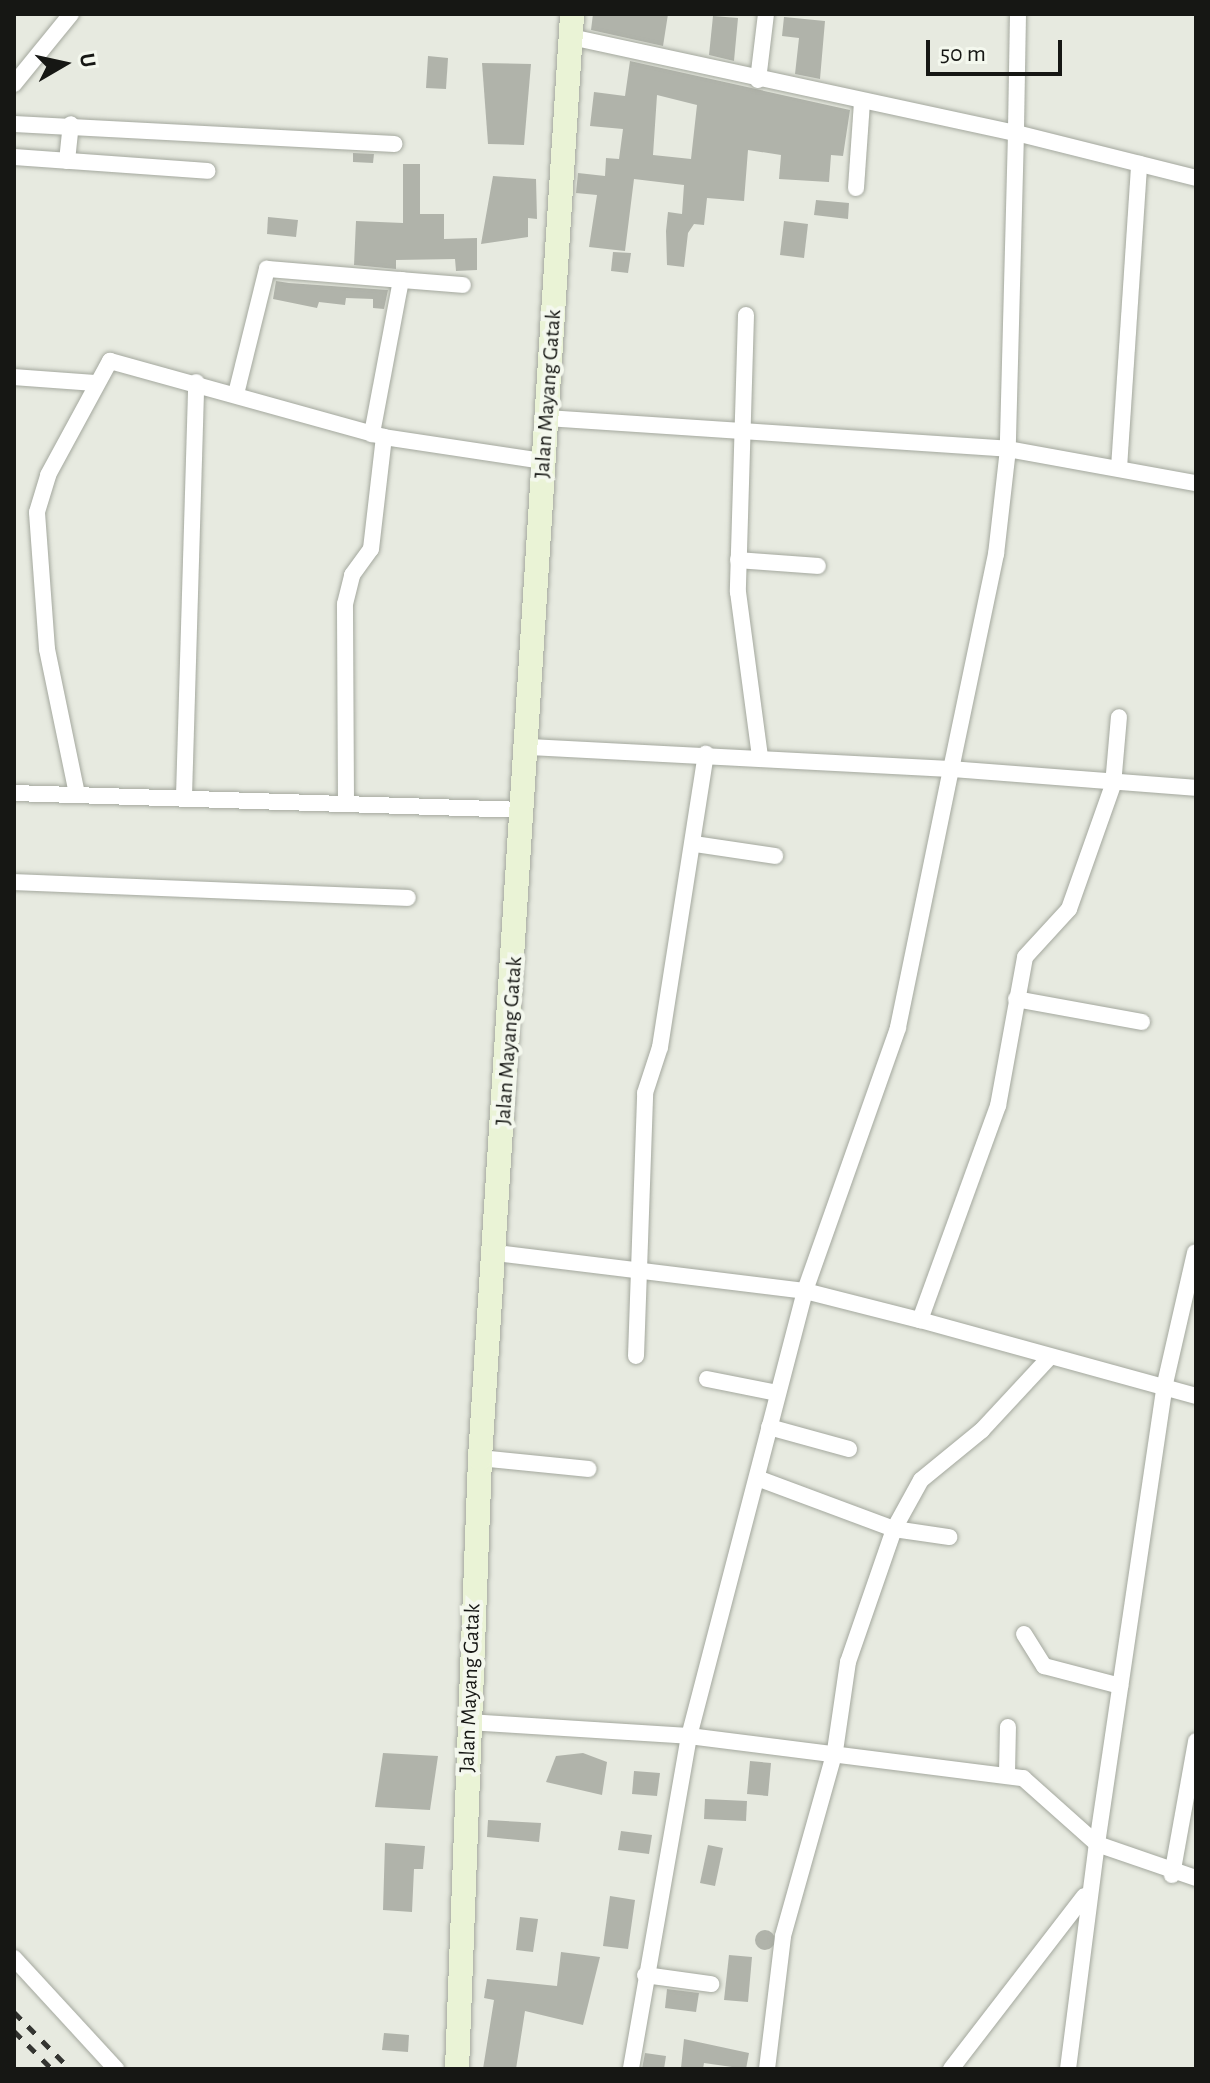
<!DOCTYPE html>
<style>
body{margin:0}
#map{position:relative;width:1210px;height:2083px;overflow:hidden;background:#e7eae0;font-family:"Alegreya Sans",sans-serif}
div>[style]{position:absolute}
[style*='--x']{left:calc(var(--x)*1px);top:calc(var(--y)*1px);width:calc(var(--w)*1px);rotate:calc(var(--a)*1deg)}
.building>*{inset:0;background:#b0b3aa}
.round{border-radius:50%}
.roads{filter:drop-shadow(0 0 2px #a4a89e) drop-shadow(0 0 2px #a4a89e)}
.street>*{height:16px;margin:-8px;padding:0 8px;transform-origin:8px;border-radius:8px;background:#fff}
.secondary>*{height:24px;margin:-12px;padding:0 12px;transform-origin:12px;border-radius:12px;background:#eaf3d6}
.rail>*{height:5px;margin-top:-2.5px;transform-origin:0;background:repeating-linear-gradient(90deg,#343531 0 10px,transparent 0 20px)}
span{translate:-50% -50%;white-space:nowrap;text-align:center;line-height:1.15;-webkit-text-stroke:8px #f4f8ee;paint-order:stroke}
.street-label{font-size:22px;color:#161714}
.frame{position:absolute;inset:0;border:16px solid #161714;pointer-events:none}
.north{position:absolute;left:24px;top:24px;width:80px;height:80px;-webkit-text-stroke:6px #f4f8ee;paint-order:stroke;rotate:81deg;font-size:22px;font-weight:700;line-height:32px;text-align:center;color:#161714}
.north::after{content:'';display:block;margin:auto;width:28px;height:36px;background:#161714;clip-path:polygon(50% 0,100% 100%,50% 72%,0 100%)}
.scale{position:absolute;left:926px;top:40px;width:136px;height:36px;box-sizing:border-box;border:4px solid #161714;border-top:0;padding-left:10px;font-size:24px;line-height:28px;white-space:nowrap;color:#161714;-webkit-text-stroke:6px #f4f8ee;paint-order:stroke}
</style>
<div id="map">
<div class="building">
<i style="clip-path:polygon(593px 14px,668px 14px,663px 46px,591px 30px)"></i>
<i style="clip-path:polygon(713px 16px,738px 18px,734px 61px,709px 55px)"></i>
<i style="clip-path:polygon(784px 17px,825px 21px,820px 79px,795px 74px,799px 38px,782px 36px)"></i>
<i style="clip-path:polygon(428px 56px,448px 58px,446px 89px,426px 88px)"></i>
<i style="clip-path:polygon(evenodd,630px 61px,850px 110px,843px 156px,831px 155px,829px 182px,779px 179px,781px 155px,748px 150px,744px 201px,707px 198px,704px 225px,694px 224px,688px 233px,684px 267px,667px 265px,666px 231px,668px 212px,682px 214px,684px 185px,634px 179px,625px 251px,589px 247px,597px 195px,576px 193px,578px 173px,605px 176px,606px 158px,619px 159px,623px 129px,590px 126px,594px 92px,625px 96px,630px 61px,657px 95px,697px 105px,691px 159px,653px 155px,657px 95px)"></i>
<i style="clip-path:polygon(482px 63px,531px 64px,524px 145px,488px 144px)"></i>
<i style="clip-path:polygon(353px 153px,374px 154px,373px 163px,353px 162px)"></i>
<i style="clip-path:polygon(403px 164px,420px 164px,420px 214px,444px 214px,444px 239px,477px 238px,477px 270px,456px 271px,455px 259px,396px 260px,396px 269px,354px 265px,356px 221px,403px 223px)"></i>
<i style="clip-path:polygon(493px 176px,536px 179px,537px 219px,528px 218px,528px 237px,481px 244px)"></i>
<i style="clip-path:polygon(816px 200px,849px 203px,848px 219px,814px 215px)"></i>
<i style="clip-path:polygon(268px 217px,298px 220px,296px 237px,267px 234px)"></i>
<i style="clip-path:polygon(784px 221px,808px 224px,804px 258px,780px 255px)"></i>
<i style="clip-path:polygon(613px 252px,631px 253px,628px 273px,611px 271px)"></i>
<i style="clip-path:polygon(276px 281px,289px 283px,388px 290px,384px 309px,373px 308px,373px 299px,346px 298px,345px 305px,319px 302px,317px 308px,273px 299px)"></i>
<i style="clip-path:polygon(383px 1753px,438px 1756px,430px 1810px,375px 1807px)"></i>
<i style="clip-path:polygon(583px 1753px,607px 1762px,602px 1795px,546px 1782px,556px 1756px)"></i>
<i style="clip-path:polygon(750px 1761px,771px 1763px,768px 1796px,747px 1794px)"></i>
<i style="clip-path:polygon(634px 1771px,660px 1773px,657px 1796px,632px 1794px)"></i>
<i style="clip-path:polygon(705px 1799px,747px 1801px,746px 1821px,704px 1819px)"></i>
<i style="clip-path:polygon(488px 1820px,541px 1823px,539px 1842px,487px 1837px)"></i>
<i style="clip-path:polygon(621px 1831px,652px 1835px,649px 1854px,618px 1850px)"></i>
<i style="clip-path:polygon(385px 1843px,425px 1846px,423px 1869px,414px 1869px,412px 1912px,383px 1910px)"></i>
<i style="clip-path:polygon(708px 1845px,723px 1848px,715px 1886px,700px 1883px)"></i>
<i style="clip-path:polygon(610px 1896px,635px 1900px,628px 1949px,603px 1946px)"></i>
<i style="clip-path:polygon(520px 1917px,538px 1919px,533px 1952px,516px 1950px)"></i>
<i class="round" style="left:755px;top:1930px;width:20px;height:20px"></i>
<i style="clip-path:polygon(561px 1952px,600px 1957px,583px 2025px,525px 2011px,516px 2069px,483px 2069px,494px 2000px,484px 1998px,487px 1979px,557px 1986px)"></i>
<i style="clip-path:polygon(729px 1955px,752px 1957px,748px 2002px,724px 2000px)"></i>
<i style="clip-path:polygon(667px 1989px,699px 1993px,696px 2012px,665px 2008px)"></i>
<i style="clip-path:polygon(384px 2033px,409px 2035px,408px 2052px,382px 2050px)"></i>
<i style="clip-path:polygon(684px 2039px,749px 2053px,746px 2069px,704px 2063px,703px 2069px,681px 2068px)"></i>
<i style="clip-path:polygon(645px 2053px,666px 2056px,664px 2069px,642px 2069px)"></i>
</div>
<div class="roads">
<div class="street">
<i style="--x:1018;--y:14;--w:119;--a:91"></i>
<i style="--x:1016;--y:133;--w:186;--a:14"></i>
<i style="--x:571;--y:37;--w:455;--a:12.2"></i>
<i style="--x:1016;--y:133;--w:316;--a:91.5"></i>
<i style="--x:1008;--y:449;--w:106;--a:96.5"></i>
<i style="--x:996;--y:554;--w:220;--a:101.8"></i>
<i style="--x:951;--y:769;--w:246;--a:4.4"></i>
<i style="--x:758;--y:80;--w:66;--a:-83.1"></i>
<i style="--x:14;--y:84;--w:90;--a:-50.8"></i>
<i style="--x:14;--y:124;--w:381;--a:3"></i>
<i style="--x:14;--y:157;--w:194;--a:4.1"></i>
<i style="--x:67;--y:161;--w:37;--a:-84"></i>
<i style="--x:856;--y:188;--w:86;--a:-86"></i>
<i style="--x:401;--y:280;--w:62;--a:4.6"></i>
<i style="--x:746;--y:315;--w:277;--a:91.7"></i>
<i style="--x:738;--y:592;--w:166;--a:82.4"></i>
<i style="--x:14;--y:377;--w:80;--a:4.3"></i>
<i style="--x:236;--y:394;--w:129;--a:-76.1"></i>
<i style="--x:267;--y:269;--w:134;--a:4.7"></i>
<i style="--x:401;--y:280;--w:157;--a:100.7"></i>
<i style="--x:547;--y:418;--w:462;--a:3.8"></i>
<i style="--x:1008;--y:449;--w:191;--a:10.3"></i>
<i style="--x:1119;--y:468;--w:305;--a:-86.2"></i>
<i style="--x:738;--y:560;--w:80;--a:4.3"></i>
<i style="--x:528;--y:747;--w:424;--a:3"></i>
<i style="--x:951;--y:769;--w:264;--a:101.6"></i>
<i style="--x:898;--y:1028;--w:279;--a:109.5"></i>
<i style="--x:805;--y:1291;--w:460;--a:104.6"></i>
<i style="--x:689;--y:1736;--w:337;--a:7.2"></i>
<i style="--x:1023;--y:1778;--w:99;--a:41.7"></i>
<i style="--x:1097;--y:1844;--w:461;--a:-81.6"></i>
<i style="--x:1164;--y:1388;--w:139;--a:-77.1"></i>
<i style="--x:14;--y:793;--w:510;--a:1.91"></i>
<i style="--x:77;--y:794;--w:148;--a:-101.7"></i>
<i style="--x:47;--y:649;--w:137;--a:-94.2"></i>
<i style="--x:37;--y:512;--w:39;--a:-73"></i>
<i style="--x:48;--y:475;--w:130;--a:-61.5"></i>
<i style="--x:110;--y:361;--w:284;--a:15.5"></i>
<i style="--x:384;--y:437;--w:160;--a:8.6"></i>
<i style="--x:184;--y:796;--w:414;--a:-88.3"></i>
<i style="--x:346;--y:802;--w:198;--a:-90.3"></i>
<i style="--x:345;--y:604;--w:30;--a:-76"></i>
<i style="--x:352;--y:575;--w:32;--a:-54"></i>
<i style="--x:371;--y:549;--w:113;--a:-83.4"></i>
<i style="--x:695;--y:844;--w:81;--a:8.5"></i>
<i style="--x:14;--y:882;--w:394;--a:2.3"></i>
<i style="--x:1016;--y:999;--w:128;--a:10.3"></i>
<i style="--x:496;--y:1253;--w:311;--a:7"></i>
<i style="--x:805;--y:1291;--w:119;--a:14.2"></i>
<i style="--x:920;--y:1320;--w:228;--a:-70"></i>
<i style="--x:998;--y:1106;--w:151;--a:-79.7"></i>
<i style="--x:1025;--y:957;--w:65;--a:-47.5"></i>
<i style="--x:1069;--y:909;--w:132;--a:-70.5"></i>
<i style="--x:1113;--y:785;--w:68;--a:-85"></i>
<i style="--x:920;--y:1320;--w:286;--a:15.4"></i>
<i style="--x:636;--y:1356;--w:263;--a:-88"></i>
<i style="--x:645;--y:1093;--w:48;--a:-71.9"></i>
<i style="--x:660;--y:1047;--w:297;--a:-81.1"></i>
<i style="--x:707;--y:1379;--w:71;--a:11.3"></i>
<i style="--x:769;--y:1427;--w:83;--a:15.4"></i>
<i style="--x:480;--y:1458;--w:109;--a:5.8"></i>
<i style="--x:757;--y:1478;--w:146;--a:20.4"></i>
<i style="--x:894;--y:1529;--w:56;--a:-61.1"></i>
<i style="--x:921;--y:1480;--w:79;--a:-39.3"></i>
<i style="--x:982;--y:1430;--w:97;--a:-47.1"></i>
<i style="--x:1024;--y:1634;--w:38;--a:58"></i>
<i style="--x:1044;--y:1666;--w:79;--a:14.7"></i>
<i style="--x:468;--y:1722;--w:221;--a:3.6"></i>
<i style="--x:689;--y:1736;--w:338;--a:99.9"></i>
<i style="--x:1007;--y:1773;--w:46;--a:-88.8"></i>
<i style="--x:1172;--y:1875;--w:136;--a:-79.8"></i>
<i style="--x:14;--y:1958;--w:151;--a:47.4"></i>
<i style="--x:645;--y:1975;--w:67;--a:7.8"></i>
<i style="--x:767;--y:2069;--w:134;--a:-83.1"></i>
<i style="--x:783;--y:1936;--w:192;--a:-74.3"></i>
<i style="--x:835;--y:1751;--w:90;--a:-81.7"></i>
<i style="--x:848;--y:1662;--w:141;--a:-70.9"></i>
<i style="--x:894;--y:1529;--w:56;--a:8.3"></i>
<i style="--x:951;--y:2069;--w:218;--a:-52.4"></i>
<i style="--x:1068;--y:2069;--w:227;--a:-82.7"></i>
<i style="--x:1097;--y:1844;--w:105;--a:19"></i>
</div>
<div class="secondary">
<i style="--x:457;--y:2069;--w:611;--a:-87.84"></i>
<i style="--x:480;--y:1458;--w:1447;--a:-86.35"></i>
</div>
</div>
<div class="rail">
<i style="--x:14;--y:2012;--w:80;--a:45.5"></i>
<i style="--x:14;--y:2031;--w:54;--a:45"></i>
</div>
<div class="street-label">
<span style="left:548px;top:394px;rotate:-86deg">Jalan Mayang Gatak</span>
<span style="left:509px;top:1041px;rotate:-86deg">Jalan Mayang Gatak</span>
<span style="left:470px;top:1688px;rotate:-88deg">Jalan Mayang Gatak</span>
</div>
<div class="frame"></div>
<div class="north">U</div>
<div class="scale">50 m</div>
</div>
